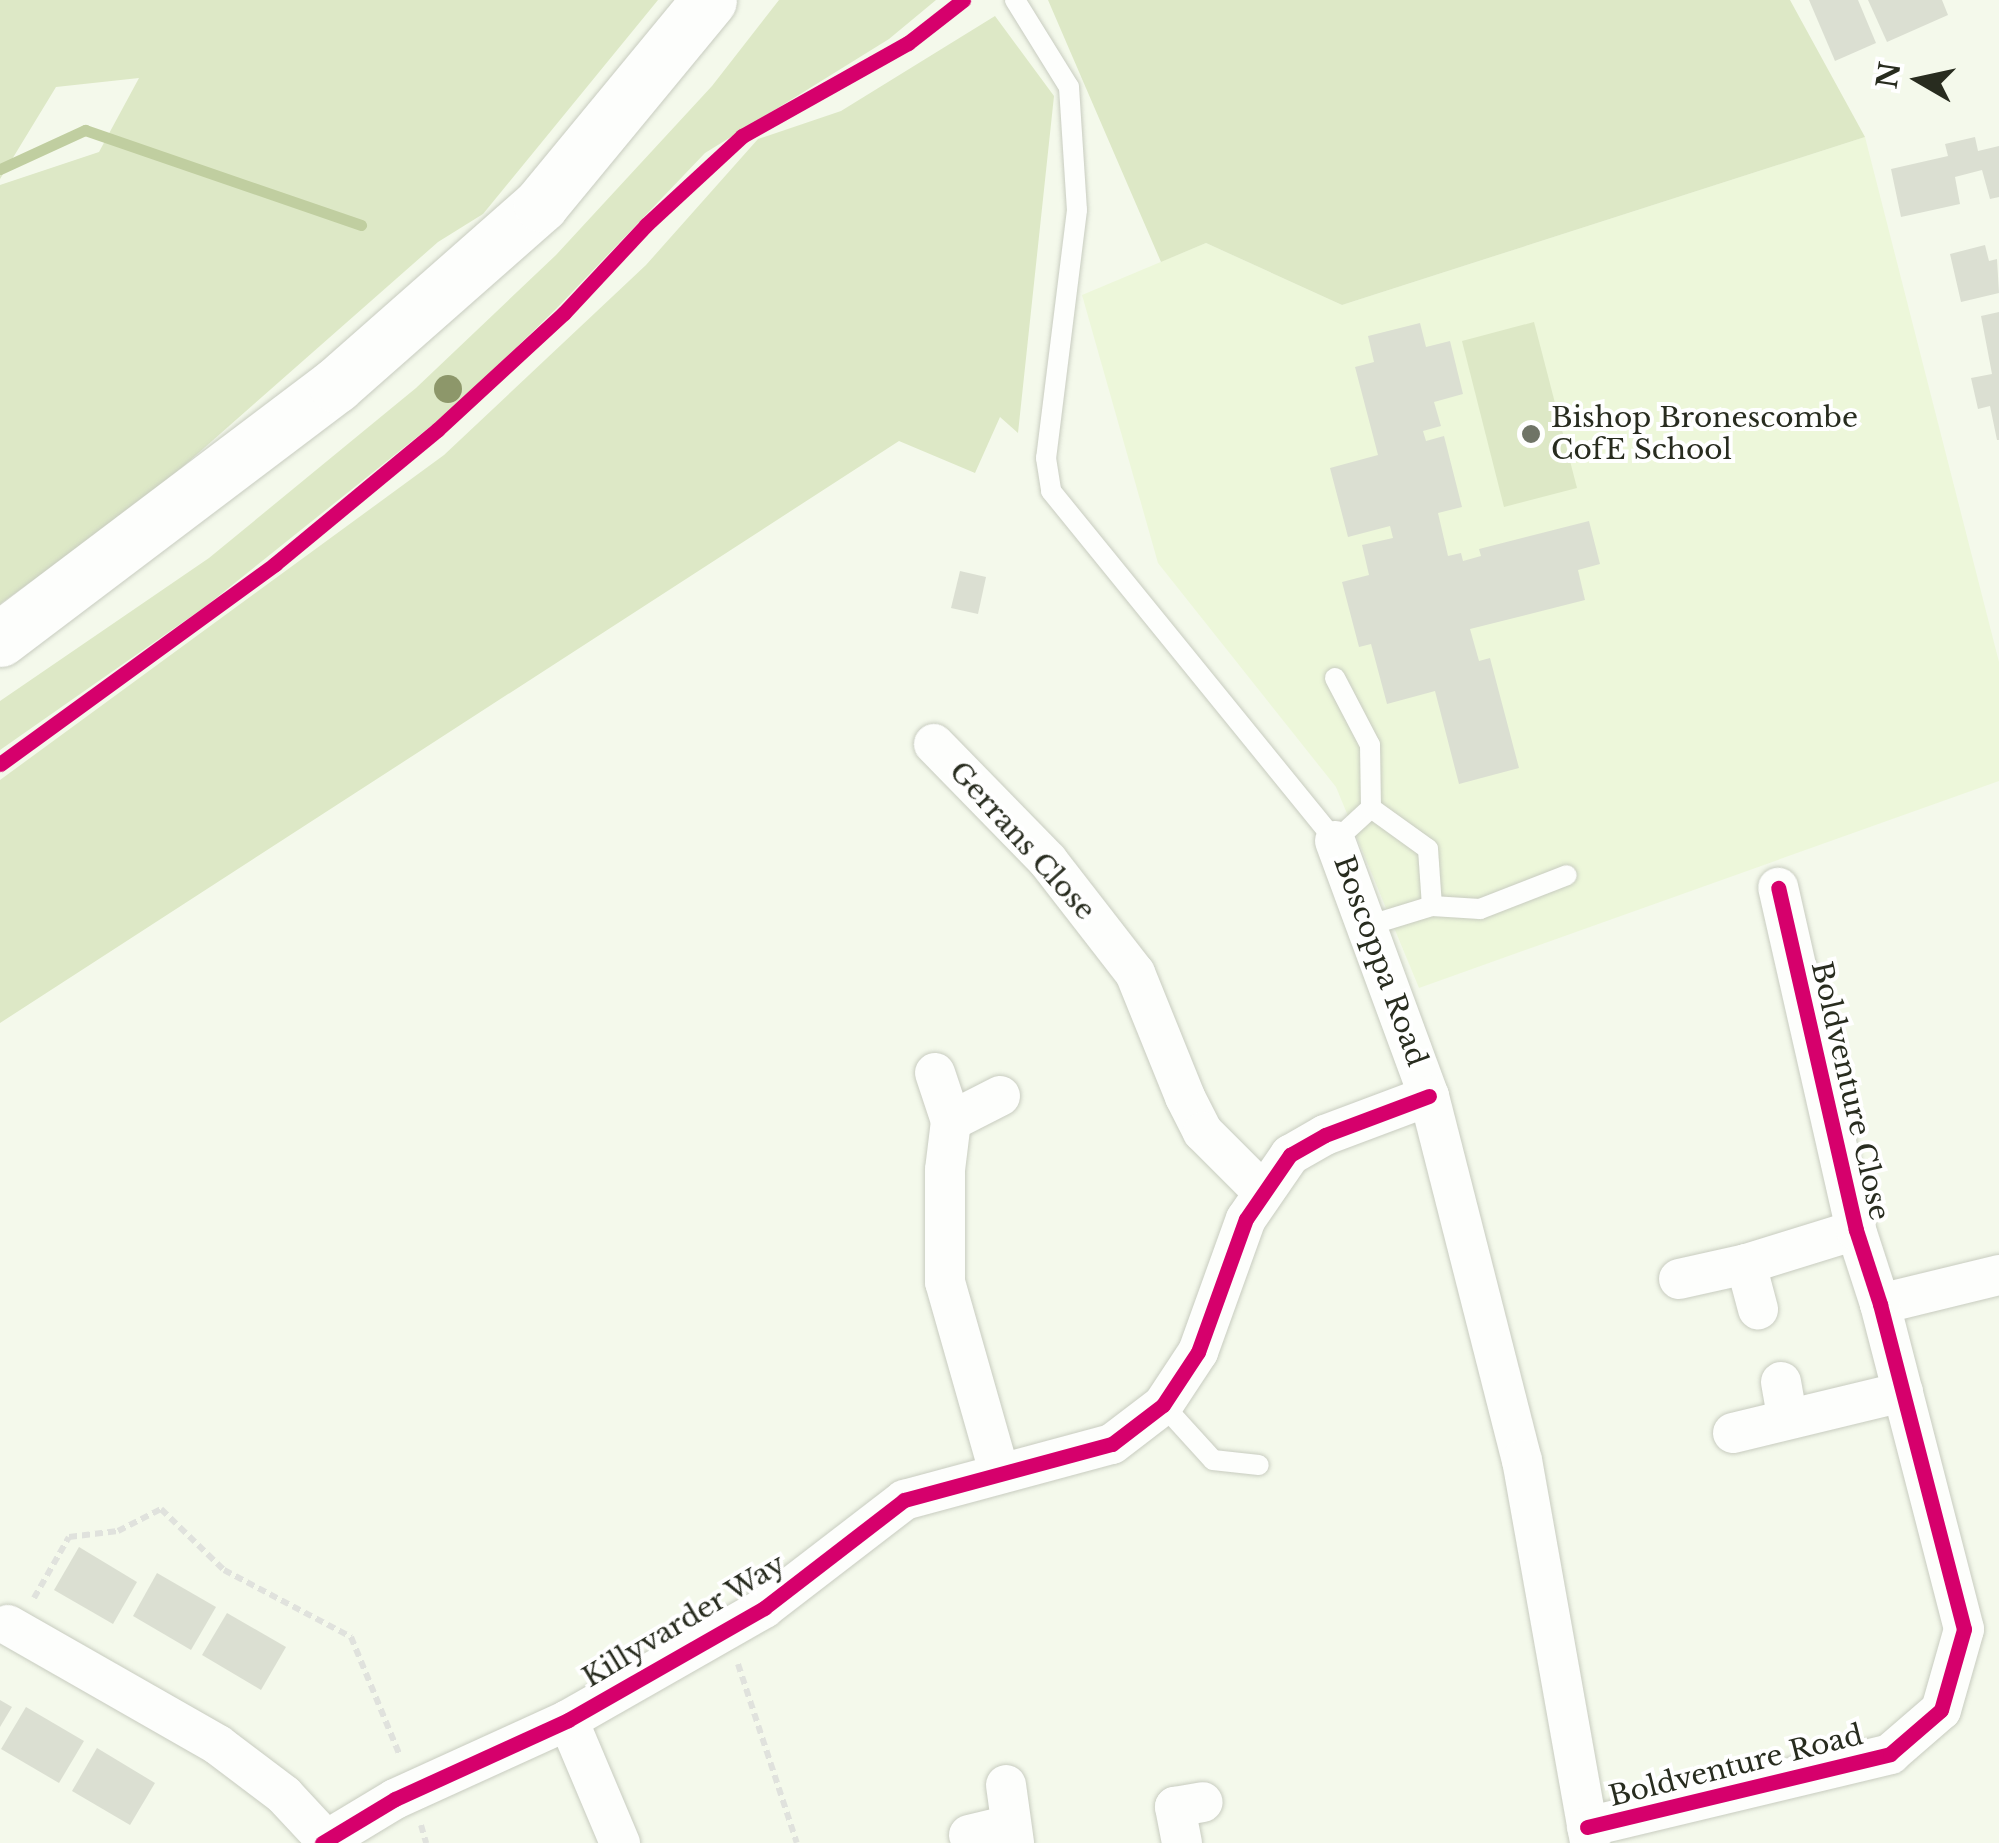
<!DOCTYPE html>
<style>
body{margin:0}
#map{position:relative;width:1999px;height:1843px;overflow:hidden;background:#f4f9eb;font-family:"Libre Baskerville",serif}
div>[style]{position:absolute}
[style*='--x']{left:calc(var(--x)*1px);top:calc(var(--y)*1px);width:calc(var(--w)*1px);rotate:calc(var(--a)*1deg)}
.built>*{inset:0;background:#edf7da}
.green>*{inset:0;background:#dde8c6}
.stream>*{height:11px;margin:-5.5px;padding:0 5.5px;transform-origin:5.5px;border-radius:5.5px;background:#c0cea0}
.building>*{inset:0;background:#dbdfd2}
.path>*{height:6px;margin-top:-3px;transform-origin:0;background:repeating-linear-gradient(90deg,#e0e2dd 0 8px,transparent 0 13px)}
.roads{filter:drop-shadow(0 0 2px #c8ccc0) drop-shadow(0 0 2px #c8ccc0)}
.service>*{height:20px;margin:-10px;padding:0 10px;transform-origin:10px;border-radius:10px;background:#fdfefc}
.minor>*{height:40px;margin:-20px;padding:0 20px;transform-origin:20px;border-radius:20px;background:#fdfefc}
.trunk>*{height:55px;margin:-27.5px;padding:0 27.5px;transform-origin:27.5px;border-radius:27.5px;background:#fdfefc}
.cycleway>*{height:15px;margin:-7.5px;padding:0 7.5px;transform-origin:7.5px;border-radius:7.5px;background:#d6006c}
.trees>*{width:28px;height:28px;margin:-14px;border-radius:50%;background:#8d976a}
.dots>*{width:28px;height:28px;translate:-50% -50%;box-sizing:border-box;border:5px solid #fff;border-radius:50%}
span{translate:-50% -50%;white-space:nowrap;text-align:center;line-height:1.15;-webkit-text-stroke:8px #fff;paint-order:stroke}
.poi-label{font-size:28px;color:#282c1f}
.left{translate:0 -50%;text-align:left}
.street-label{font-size:28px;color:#282c1f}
.north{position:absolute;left:1869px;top:30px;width:100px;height:100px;-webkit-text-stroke:8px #fff;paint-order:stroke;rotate:279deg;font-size:28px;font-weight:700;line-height:40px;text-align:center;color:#282c1f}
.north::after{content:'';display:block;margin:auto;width:35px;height:45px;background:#282c1f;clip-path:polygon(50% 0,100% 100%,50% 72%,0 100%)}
</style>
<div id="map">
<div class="built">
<i style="clip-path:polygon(1865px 137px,1999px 662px,1999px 781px,1419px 988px,1336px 787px,1158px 563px,1082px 295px,1206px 243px,1342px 305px)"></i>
</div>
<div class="green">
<i style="clip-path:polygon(0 0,658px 0,483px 214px,438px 242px,145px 500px,0 604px,0 185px,99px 152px,139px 78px,56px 87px,0 179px)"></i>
<i style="clip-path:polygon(779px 0,936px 0,889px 39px,705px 153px,557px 308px,457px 405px,206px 606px,0 750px,0 701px,209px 558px,416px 388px,556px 255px,712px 86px)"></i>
<i style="clip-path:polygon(1048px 0,1790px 0,1865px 137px,1342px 305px,1206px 243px,1161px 262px)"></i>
<i style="clip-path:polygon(995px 16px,1054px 96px,1018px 433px,1000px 417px,975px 473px,899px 441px,0 1023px,0 780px,444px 455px,646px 265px,758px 139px,841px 111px)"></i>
<i style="clip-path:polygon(1534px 322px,1577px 488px,1504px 507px,1462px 341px)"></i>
</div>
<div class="stream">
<i style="--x:0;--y:169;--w:94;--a:-24.6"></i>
<i style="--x:85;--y:130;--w:292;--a:19"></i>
</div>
<div class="building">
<i style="clip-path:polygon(1809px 0,1858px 0,1876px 43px,1835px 61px)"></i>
<i style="clip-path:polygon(1868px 0,1942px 0,1948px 15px,1887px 42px)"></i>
<i style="clip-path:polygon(1975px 137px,1978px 151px,1999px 146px,1999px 197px,1990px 199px,1982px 170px,1955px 177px,1960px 204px,1901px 217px,1891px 169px,1948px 156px,1945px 144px)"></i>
<i style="clip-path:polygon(1985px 245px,1989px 261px,1997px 259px,1999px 293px,1961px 302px,1950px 254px)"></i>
<i style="clip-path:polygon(1999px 312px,1999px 440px,1997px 440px,1990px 406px,1978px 409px,1971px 378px,1992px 374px,1981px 316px)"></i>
<i style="clip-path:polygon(1420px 323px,1426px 347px,1450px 341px,1463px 394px,1434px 402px,1441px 426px,1423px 431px,1426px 441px,1444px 436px,1462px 507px,1438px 513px,1448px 556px,1461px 553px,1463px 561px,1481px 556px,1479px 549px,1589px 521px,1600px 564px,1578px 570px,1585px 600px,1470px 629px,1479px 661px,1490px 658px,1519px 768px,1459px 784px,1435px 691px,1387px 704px,1371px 644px,1359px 647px,1342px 582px,1369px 575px,1362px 545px,1393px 538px,1390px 526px,1348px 537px,1330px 468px,1378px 455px,1355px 367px,1374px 362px,1368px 336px)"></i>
<i style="clip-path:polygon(960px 571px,986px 577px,978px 614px,951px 608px)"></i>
<i style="clip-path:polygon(79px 1547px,137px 1582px,113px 1624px,54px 1590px)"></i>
<i style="clip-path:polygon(157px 1573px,216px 1607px,191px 1650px,133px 1616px)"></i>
<i style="clip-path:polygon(227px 1613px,286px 1647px,261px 1690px,202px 1655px)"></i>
<i style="clip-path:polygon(0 1700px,12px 1707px,0 1727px)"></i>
<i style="clip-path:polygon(26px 1707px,84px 1741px,59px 1783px,1px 1749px)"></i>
<i style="clip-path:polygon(97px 1748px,155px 1783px,130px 1825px,72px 1791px)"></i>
</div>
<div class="path">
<i style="--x:34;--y:1598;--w:70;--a:-60.2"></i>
<i style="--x:69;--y:1537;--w:49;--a:-7"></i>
<i style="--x:118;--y:1531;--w:48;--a:-27.1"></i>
<i style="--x:161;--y:1509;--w:88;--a:44.1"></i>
<i style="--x:224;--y:1570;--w:144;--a:27.8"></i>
<i style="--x:351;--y:1637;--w:129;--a:67.6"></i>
<i style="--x:738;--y:1664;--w:188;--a:71.8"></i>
<i style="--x:421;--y:1825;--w:19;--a:74"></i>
</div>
<div class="roads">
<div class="service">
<i style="--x:1015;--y:0;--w:102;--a:58.2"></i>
<i style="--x:1069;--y:87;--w:123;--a:86.3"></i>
<i style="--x:1077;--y:210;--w:250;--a:97.1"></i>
<i style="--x:1046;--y:458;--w:33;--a:81"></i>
<i style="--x:1051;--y:491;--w:451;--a:50.9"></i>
<i style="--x:1335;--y:841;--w:49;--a:-42.5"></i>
<i style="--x:1371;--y:808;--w:70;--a:35.7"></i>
<i style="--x:1428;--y:849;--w:57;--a:86"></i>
<i style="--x:1335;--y:678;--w:76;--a:62.4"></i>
<i style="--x:1370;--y:745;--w:63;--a:89.1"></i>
<i style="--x:1367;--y:926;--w:68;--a:-17.1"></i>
<i style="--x:1432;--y:906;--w:48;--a:3.6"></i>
<i style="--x:1480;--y:909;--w:93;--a:-21.3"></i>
<i style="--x:1163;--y:1405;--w:74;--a:47.7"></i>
<i style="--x:1213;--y:1460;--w:46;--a:6.2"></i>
</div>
<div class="minor">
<i style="--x:934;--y:744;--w:163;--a:45.7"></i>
<i style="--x:1048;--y:861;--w:142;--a:52.2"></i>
<i style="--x:1135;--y:973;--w:134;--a:68"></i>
<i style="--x:1185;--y:1097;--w:39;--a:63"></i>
<i style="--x:1203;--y:1132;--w:83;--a:45"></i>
<i style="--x:1335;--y:841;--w:272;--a:69.8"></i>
<i style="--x:1429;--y:1096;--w:376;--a:75.7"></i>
<i style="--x:1522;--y:1460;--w:389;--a:79.9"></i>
<i style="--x:935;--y:1073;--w:51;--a:71.6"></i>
<i style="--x:951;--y:1121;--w:49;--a:97"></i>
<i style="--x:945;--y:1170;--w:112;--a:90"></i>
<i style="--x:945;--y:1282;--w:198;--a:74.1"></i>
<i style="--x:951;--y:1121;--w:55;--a:-27"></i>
<i style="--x:1746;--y:1264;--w:47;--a:75.1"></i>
<i style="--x:1679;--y:1279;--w:69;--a:-12.6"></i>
<i style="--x:1746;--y:1264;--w:115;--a:-17.2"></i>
<i style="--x:1880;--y:1304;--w:122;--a:-13.7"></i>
<i style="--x:1781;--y:1382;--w:36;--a:80"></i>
<i style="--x:1733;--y:1433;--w:175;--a:-13.6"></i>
<i style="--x:8;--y:1625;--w:242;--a:29.7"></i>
<i style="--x:218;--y:1745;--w:83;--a:37.1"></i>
<i style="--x:284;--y:1795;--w:62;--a:47"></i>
<i style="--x:568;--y:1720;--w:134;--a:67.1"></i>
<i style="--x:1006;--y:1785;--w:59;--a:82.1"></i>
<i style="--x:1587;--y:1827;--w:312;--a:-13.5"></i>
<i style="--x:1890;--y:1754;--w:67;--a:-40.8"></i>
<i style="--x:1941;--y:1710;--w:84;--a:-74.1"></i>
<i style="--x:1964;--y:1629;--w:336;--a:-104.5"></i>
<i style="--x:1880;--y:1304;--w:78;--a:-108"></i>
<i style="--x:1856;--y:1230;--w:351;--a:-102.8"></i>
<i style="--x:969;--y:1835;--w:43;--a:-13.4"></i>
<i style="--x:322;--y:1843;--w:85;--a:-31.1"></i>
<i style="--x:395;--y:1799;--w:190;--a:-24.5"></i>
<i style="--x:568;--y:1720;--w:226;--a:-29.7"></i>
<i style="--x:764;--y:1608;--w:177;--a:-37.6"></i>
<i style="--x:904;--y:1500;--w:215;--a:-15.1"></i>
<i style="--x:1112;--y:1444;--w:64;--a:-37.4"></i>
<i style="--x:1163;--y:1405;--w:64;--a:-56.6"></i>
<i style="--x:1198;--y:1352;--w:141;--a:-70.2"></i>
<i style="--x:1246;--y:1219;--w:78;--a:-55.5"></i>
<i style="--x:1290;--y:1155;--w:40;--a:-29.7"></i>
<i style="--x:1325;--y:1135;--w:111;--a:-20.6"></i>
<i style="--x:1182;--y:1843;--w:37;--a:-101"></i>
<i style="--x:1175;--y:1807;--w:28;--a:-10"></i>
</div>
<div class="trunk">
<i style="--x:0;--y:639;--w:421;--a:-37.1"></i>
<i style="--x:336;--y:385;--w:273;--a:-41.4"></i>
<i style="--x:541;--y:204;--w:264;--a:-50.5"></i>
</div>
</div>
<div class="cycleway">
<i style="--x:0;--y:764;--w:340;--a:-36"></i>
<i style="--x:275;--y:564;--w:210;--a:-39.6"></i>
<i style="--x:437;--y:430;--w:173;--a:-42.7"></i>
<i style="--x:564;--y:313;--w:120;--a:-47"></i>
<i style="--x:646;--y:225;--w:131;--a:-42.8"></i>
<i style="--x:742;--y:136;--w:190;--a:-29.3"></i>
<i style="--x:908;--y:43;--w:70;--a:-38"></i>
<i style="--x:1587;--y:1827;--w:312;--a:-13.5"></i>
<i style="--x:1890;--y:1754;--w:67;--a:-40.8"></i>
<i style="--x:1941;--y:1710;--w:84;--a:-74.1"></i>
<i style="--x:1964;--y:1629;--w:336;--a:-104.5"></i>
<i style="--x:1880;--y:1304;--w:78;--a:-108"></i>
<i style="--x:1856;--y:1230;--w:351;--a:-102.8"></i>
<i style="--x:322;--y:1843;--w:85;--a:-31.1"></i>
<i style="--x:395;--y:1799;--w:190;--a:-24.5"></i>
<i style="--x:568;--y:1720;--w:226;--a:-29.7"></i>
<i style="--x:764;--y:1608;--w:177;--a:-37.6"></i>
<i style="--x:904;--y:1500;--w:215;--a:-15.1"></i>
<i style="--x:1112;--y:1444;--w:64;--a:-37.4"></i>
<i style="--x:1163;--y:1405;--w:64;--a:-56.6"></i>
<i style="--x:1198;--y:1352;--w:141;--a:-70.2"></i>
<i style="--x:1246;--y:1219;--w:78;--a:-55.5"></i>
<i style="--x:1290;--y:1155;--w:40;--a:-29.7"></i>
<i style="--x:1325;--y:1135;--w:111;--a:-20.6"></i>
</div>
<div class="trees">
<i style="left:448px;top:389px"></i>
</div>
<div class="dots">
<i style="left:1531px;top:434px;background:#6f7466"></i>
</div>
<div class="poi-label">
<span class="left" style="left:1551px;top:434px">Bishop Bronescombe<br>CofE School</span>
</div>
<div class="street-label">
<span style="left:1022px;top:841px;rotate:48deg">Gerrans Close</span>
<span style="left:1380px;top:961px;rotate:70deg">Boscoppa Road</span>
<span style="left:1850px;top:1091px;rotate:77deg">Boldventure Close</span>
<span style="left:684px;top:1621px;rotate:-31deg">Killyvarder Way</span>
<span style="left:1736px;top:1766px;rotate:-14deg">Boldventure Road</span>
</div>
<div class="north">N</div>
</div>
